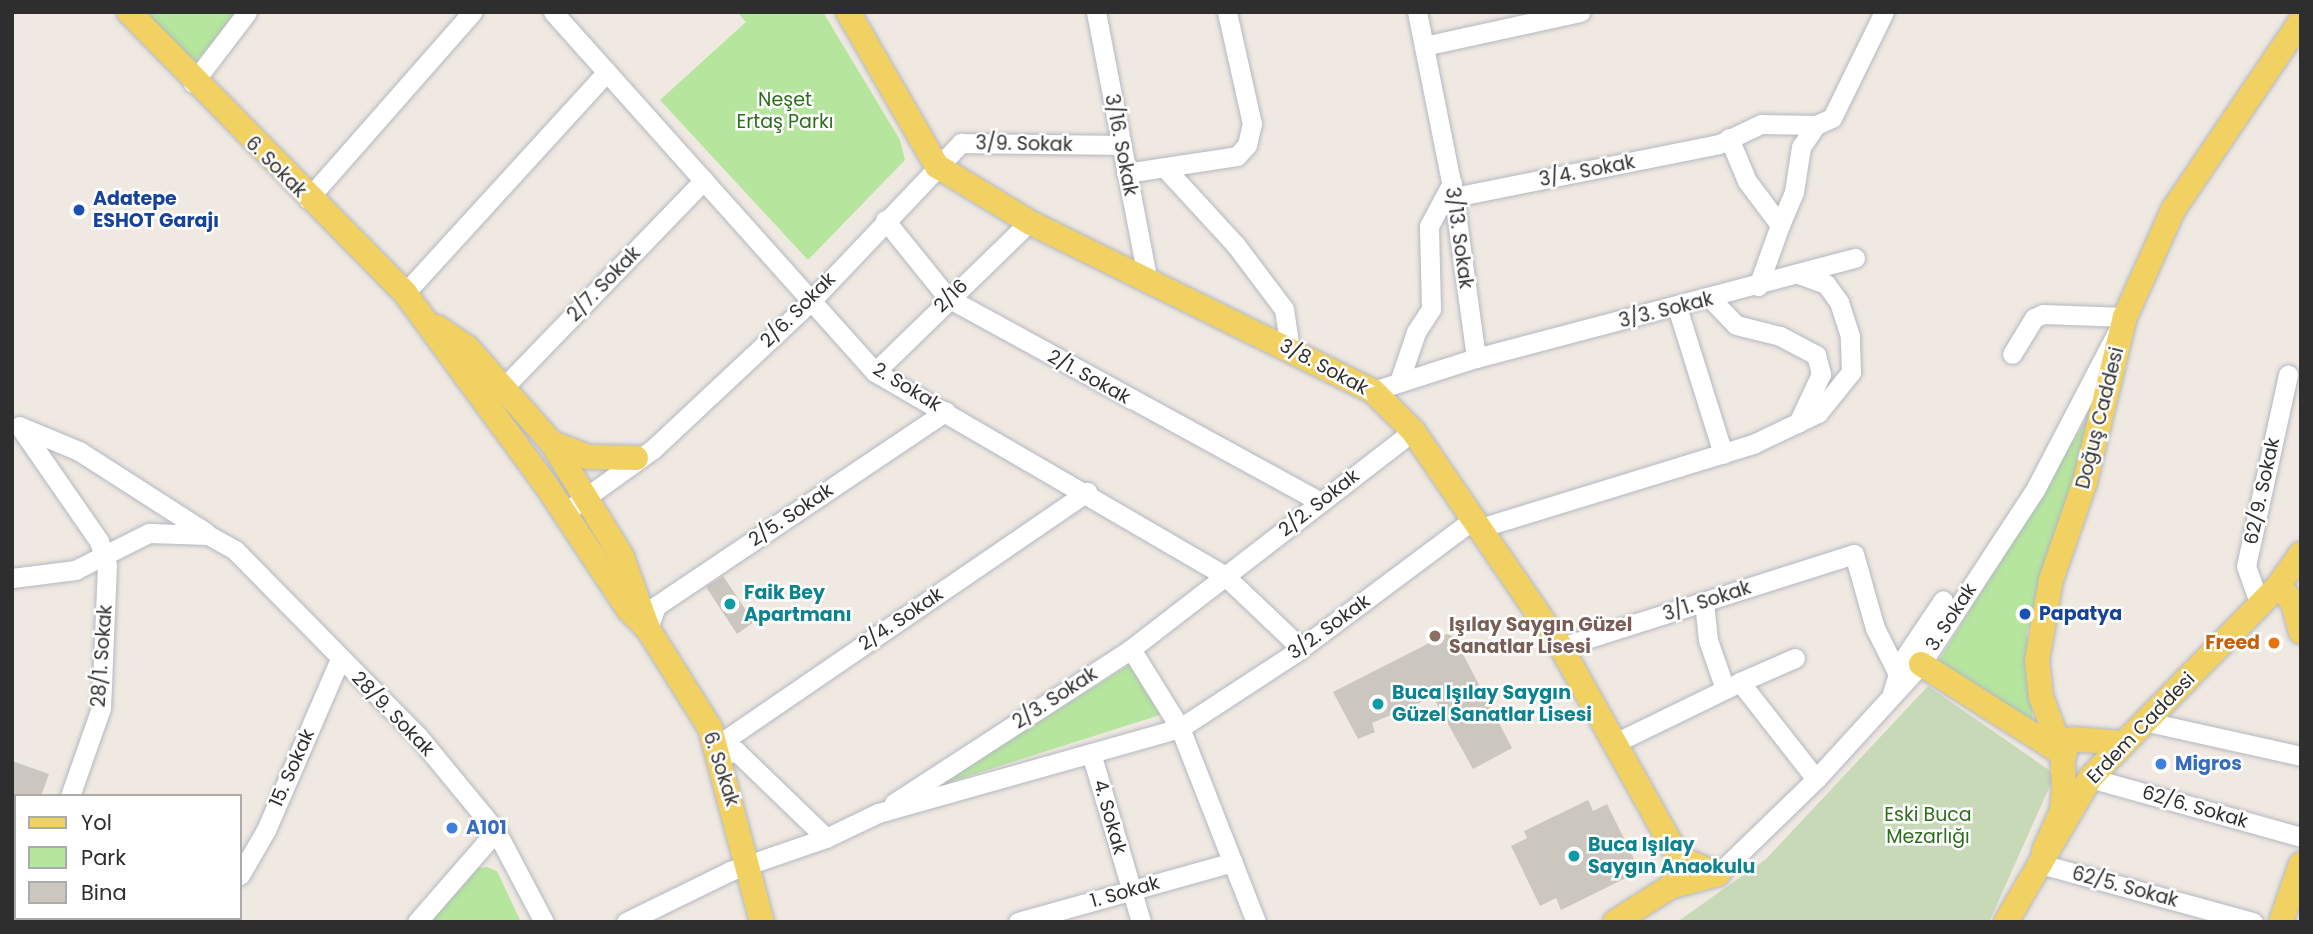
<!DOCTYPE html>
<meta charset="utf-8">
<style>
body{margin:0}
#map{position:relative;width:2313px;height:934px;overflow:hidden;background:#efe9e1;font-family:Poppins,sans-serif}
div>[style]{position:absolute}
[style*='--x']{left:calc(var(--x)*1px);top:calc(var(--y)*1px);width:calc(var(--w)*1px);rotate:calc(var(--a)*1deg)}
.green>*{inset:0;background:#b6e59e}
.cemetery>*{inset:0;background:#c8d9b8}
.building>*{inset:0;background:#cbc7bf}
.roads{filter:drop-shadow(0 0 2px #b4b7c1) drop-shadow(0 0 2px #b4b7c1)}
.minor>*{height:19px;margin:-9.5px;padding:0 9.5px;transform-origin:9.5px;border-radius:9.5px;background:#fff}
.major>*{height:24px;margin:-12px;padding:0 12px;transform-origin:12px;border-radius:12px;background:#f2d163}
.dots>*{width:19px;height:19px;translate:-50% -50%;box-sizing:border-box;border:4px solid #fff;border-radius:50%}
span{translate:-50% -50%;white-space:nowrap;text-align:center;line-height:1.15;-webkit-text-stroke:5px #fff;paint-order:stroke}
.park-label{font-size:19px;color:#2c6e1b}
.street-label{font-size:19px;color:#2e2e2e}
.transit-label{font-size:19px;color:#164399;font-weight:700}
.left{translate:0 -50%;text-align:left}
.culture-label{font-size:19px;color:#0d838f;font-weight:700}
.education-label{font-size:19px;color:#785e54;font-weight:700}
.food-label{font-size:19px;color:#c56008;font-weight:700}
.right{translate:-100% -50%;text-align:right}
.shop-label{font-size:19px;color:#366cbe;font-weight:700}
.frame{position:absolute;inset:0;border:14px solid #2e2e2e;pointer-events:none}
.legend{position:absolute;left:14px;top:794px;width:228px;height:126px;box-sizing:border-box;background:#fff;border:2px solid #ababab;margin:0;padding:9px 12px;list-style:none;font-size:21px;color:#2e2e2e}
.legend li{display:flex;align-items:center;gap:14px;height:35px}
.legend b{width:35px;border:2px solid #ababab}
</style>
<div id="map">
<div class="green">
<i style="clip-path:polygon(145px 12px,239px 12px,193px 65px)"></i>
<i style="clip-path:polygon(737px 12px,823px 12px,900px 140px,905px 160px,808px 260px,660px 100px,746px 22px)"></i>
<i style="clip-path:polygon(2091px 412px,2069px 510px,2027px 632px,2033px 727px,1935px 667px)"></i>
<i style="clip-path:polygon(1132px 663px,1163px 714px,937px 786px)"></i>
<i style="clip-path:polygon(487px 867px,497px 871px,521px 922px,430px 922px,475px 868px)"></i>
</div>
<div class="cemetery">
<i style="clip-path:polygon(1928px 686px,2049px 770px,2053px 779px,1989px 922px,1677px 922px,1766px 859px)"></i>
</div>
<div class="building">
<i style="clip-path:polygon(723px 576px,754px 622px,737px 634px,706px 587px)"></i>
<i style="clip-path:polygon(1447px 634px,1454px 637px,1512px 748px,1473px 769px,1433px 697px,1372px 723px,1375px 732px,1358px 739px,1333px 692px)"></i>
<i style="clip-path:polygon(12px 761px,49px 774px,41px 796px,12px 796px)"></i>
<i style="clip-path:polygon(1588px 800px,1593px 811px,1607px 804px,1637px 865px,1624px 872px,1626px 878px,1561px 910px,1556px 898px,1540px 906px,1511px 846px,1527px 838px,1524px 831px)"></i>
</div>
<div class="roads">
<div class="minor">
<i style="--x:553;--y:12;--w:483;--a:48.2"></i>
<i style="--x:875;--y:372;--w:405;--a:30.2"></i>
<i style="--x:1225;--y:576;--w:105;--a:43.5"></i>
<i style="--x:1096;--y:12;--w:270;--a:79.1"></i>
<i style="--x:1424;--y:46;--w:160;--a:-12.3"></i>
<i style="--x:193;--y:83;--w:89;--a:-52.7"></i>
<i style="--x:1729;--y:138;--w:47;--a:67.3"></i>
<i style="--x:1747;--y:181;--w:55;--a:53.1"></i>
<i style="--x:1780;--y:225;--w:65;--a:109.8"></i>
<i style="--x:1165;--y:168;--w:103;--a:47.4"></i>
<i style="--x:1235;--y:244;--w:81;--a:53"></i>
<i style="--x:1284;--y:309;--w:40;--a:81.5"></i>
<i style="--x:1126;--y:173;--w:112;--a:-8.7"></i>
<i style="--x:1237;--y:156;--w:15;--a:-48"></i>
<i style="--x:1247;--y:145;--w:22;--a:-77"></i>
<i style="--x:1252;--y:124;--w:115;--a:-102.6"></i>
<i style="--x:1454;--y:197;--w:270;--a:-11.3"></i>
<i style="--x:1719;--y:144;--w:47;--a:-25.5"></i>
<i style="--x:1761;--y:124;--w:55;--a:1"></i>
<i style="--x:1816;--y:125;--w:17;--a:-24"></i>
<i style="--x:1832;--y:118;--w:118;--a:-63.9"></i>
<i style="--x:308;--y:199;--w:249;--a:-48.7"></i>
<i style="--x:885;--y:220;--w:100;--a:51.1"></i>
<i style="--x:948;--y:298;--w:425;--a:28.7"></i>
<i style="--x:1780;--y:225;--w:36;--a:-67"></i>
<i style="--x:1794;--y:192;--w:46;--a:-81.2"></i>
<i style="--x:1801;--y:147;--w:27;--a:-56"></i>
<i style="--x:405;--y:293;--w:299;--a:-47.6"></i>
<i style="--x:1710;--y:298;--w:37;--a:46"></i>
<i style="--x:1736;--y:325;--w:45;--a:14"></i>
<i style="--x:1780;--y:336;--w:41;--a:27.8"></i>
<i style="--x:1816;--y:355;--w:20;--a:75"></i>
<i style="--x:1821;--y:374;--w:54;--a:115.1"></i>
<i style="--x:1677;--y:307;--w:154;--a:72.6"></i>
<i style="--x:1476;--y:358;--w:392;--a:-14.8"></i>
<i style="--x:875;--y:372;--w:215;--a:-44.2"></i>
<i style="--x:1399;--y:382;--w:53;--a:-71.2"></i>
<i style="--x:1416;--y:332;--w:27;--a:-57"></i>
<i style="--x:1431;--y:309;--w:83;--a:-91.4"></i>
<i style="--x:1429;--y:226;--w:49;--a:-61.9"></i>
<i style="--x:503;--y:388;--w:289;--a:-46"></i>
<i style="--x:1373;--y:391;--w:108;--a:-17.8"></i>
<i style="--x:1476;--y:358;--w:162;--a:-97.8"></i>
<i style="--x:1454;--y:197;--w:189;--a:-101.3"></i>
<i style="--x:19;--y:426;--w:65;--a:22.6"></i>
<i style="--x:79;--y:451;--w:150;--a:32.7"></i>
<i style="--x:20;--y:427;--w:139;--a:55.3"></i>
<i style="--x:99;--y:541;--w:25;--a:72"></i>
<i style="--x:107;--y:565;--w:143;--a:92.4"></i>
<i style="--x:101;--y:708;--w:93;--a:109.4"></i>
<i style="--x:574;--y:506;--w:97;--a:-35.8"></i>
<i style="--x:653;--y:449;--w:216;--a:-43.1"></i>
<i style="--x:811;--y:301;--w:218;--a:-46.5"></i>
<i style="--x:961;--y:143;--w:160;--a:0.7"></i>
<i style="--x:1480;--y:528;--w:286;--a:-17.1"></i>
<i style="--x:1753;--y:444;--w:72;--a:-25.5"></i>
<i style="--x:1818;--y:413;--w:53;--a:-51.2"></i>
<i style="--x:1851;--y:372;--w:36;--a:-92"></i>
<i style="--x:1850;--y:336;--w:36;--a:-108"></i>
<i style="--x:1839;--y:302;--w:22;--a:-126"></i>
<i style="--x:1826;--y:284;--w:27;--a:-160"></i>
<i style="--x:12;--y:578;--w:64;--a:-7.2"></i>
<i style="--x:75;--y:570;--w:83;--a:-26.6"></i>
<i style="--x:149;--y:533;--w:59;--a:1.9"></i>
<i style="--x:208;--y:535;--w:31;--a:29"></i>
<i style="--x:235;--y:550;--w:261;--a:45.5"></i>
<i style="--x:418;--y:736;--w:123;--a:50.6"></i>
<i style="--x:496;--y:831;--w:103;--a:62.2"></i>
<i style="--x:1704;--y:602;--w:38;--a:84"></i>
<i style="--x:1708;--y:640;--w:52;--a:70.9"></i>
<i style="--x:2260;--y:605;--w:41;--a:-109.7"></i>
<i style="--x:2246;--y:566;--w:196;--a:-77.6"></i>
<i style="--x:648;--y:629;--w:24;--a:-71"></i>
<i style="--x:656;--y:606;--w:349;--a:-33.9"></i>
<i style="--x:1561;--y:647;--w:307;--a:-17.6"></i>
<i style="--x:1854;--y:554;--w:77;--a:74.2"></i>
<i style="--x:1875;--y:628;--w:51;--a:63.4"></i>
<i style="--x:1898;--y:674;--w:21;--a:107"></i>
<i style="--x:1131;--y:649;--w:93;--a:58.2"></i>
<i style="--x:1180;--y:728;--w:208;--a:68.6"></i>
<i style="--x:1896;--y:670;--w:84;--a:-56.1"></i>
<i style="--x:1740;--y:682;--w:60;--a:-23.6"></i>
<i style="--x:2148;--y:722;--w:157;--a:12.5"></i>
<i style="--x:1617;--y:742;--w:137;--a:-26"></i>
<i style="--x:1740;--y:682;--w:123;--a:51.9"></i>
<i style="--x:716;--y:746;--w:450;--a:-34.4"></i>
<i style="--x:1091;--y:753;--w:176;--a:73.5"></i>
<i style="--x:719;--y:756;--w:18;--a:-16"></i>
<i style="--x:736;--y:751;--w:125;--a:44"></i>
<i style="--x:2090;--y:778;--w:219;--a:15.6"></i>
<i style="--x:894;--y:803;--w:283;--a:-33"></i>
<i style="--x:1131;--y:649;--w:356;--a:-37.7"></i>
<i style="--x:2037;--y:863;--w:224;--a:15.3"></i>
<i style="--x:1718;--y:874;--w:136;--a:-44.1"></i>
<i style="--x:1816;--y:779;--w:156;--a:-47.6"></i>
<i style="--x:1921;--y:664;--w:210;--a:-56.8"></i>
<i style="--x:2036;--y:488;--w:193;--a:-62.5"></i>
<i style="--x:2125;--y:317;--w:82;--a:-177.9"></i>
<i style="--x:2043;--y:314;--w:10;--a:156"></i>
<i style="--x:2034;--y:318;--w:42;--a:121.4"></i>
<i style="--x:240;--y:875;--w:52;--a:-60"></i>
<i style="--x:266;--y:830;--w:186;--a:-66.6"></i>
<i style="--x:26;--y:922;--w:4;--a:-76"></i>
<i style="--x:211;--y:922;--w:4;--a:-63"></i>
<i style="--x:417;--y:922;--w:121;--a:-49"></i>
<i style="--x:626;--y:922;--w:116;--a:-26.1"></i>
<i style="--x:730;--y:871;--w:102;--a:-19"></i>
<i style="--x:826;--y:838;--w:58;--a:-25.7"></i>
<i style="--x:878;--y:813;--w:314;--a:-15.7"></i>
<i style="--x:1180;--y:728;--w:139;--a:-33.2"></i>
<i style="--x:1296;--y:652;--w:222;--a:-36.8"></i>
<i style="--x:1018;--y:922;--w:223;--a:-15.6"></i>
</div>
<div class="major">
<i style="--x:129;--y:12;--w:394;--a:45.5"></i>
<i style="--x:405;--y:293;--w:238;--a:53.7"></i>
<i style="--x:546;--y:485;--w:149;--a:56.5"></i>
<i style="--x:628;--y:609;--w:28;--a:45"></i>
<i style="--x:848;--y:12;--w:178;--a:60"></i>
<i style="--x:937;--y:166;--w:108;--a:31.3"></i>
<i style="--x:1029;--y:222;--w:383;--a:26.2"></i>
<i style="--x:1373;--y:391;--w:57;--a:45"></i>
<i style="--x:1413;--y:431;--w:262;--a:55.6"></i>
<i style="--x:1561;--y:647;--w:242;--a:60.8"></i>
<i style="--x:1679;--y:858;--w:42;--a:22.3"></i>
<i style="--x:437;--y:327;--w:36;--a:34"></i>
<i style="--x:467;--y:347;--w:128;--a:48.5"></i>
<i style="--x:552;--y:443;--w:134;--a:58.4"></i>
<i style="--x:622;--y:557;--w:77;--a:70.1"></i>
<i style="--x:648;--y:629;--w:117;--a:57.9"></i>
<i style="--x:710;--y:728;--w:201;--a:75"></i>
<i style="--x:552;--y:443;--w:39;--a:21"></i>
<i style="--x:588;--y:457;--w:48;--a:1.2"></i>
<i style="--x:2279;--y:585;--w:23;--a:52"></i>
<i style="--x:2293;--y:603;--w:30;--a:75"></i>
<i style="--x:1921;--y:664;--w:170;--a:32.3"></i>
<i style="--x:2062;--y:752;--w:16;--a:-52"></i>
<i style="--x:2072;--y:739;--w:50;--a:4.6"></i>
<i style="--x:2044;--y:851;--w:44;--a:-65.8"></i>
<i style="--x:2062;--y:811;--w:24;--a:-85"></i>
<i style="--x:2064;--y:787;--w:35;--a:-93"></i>
<i style="--x:2062;--y:752;--w:59;--a:-110.9"></i>
<i style="--x:2041;--y:697;--w:36;--a:-96"></i>
<i style="--x:2037;--y:661;--w:82;--a:-80.2"></i>
<i style="--x:2051;--y:580;--w:104;--a:-70.9"></i>
<i style="--x:2085;--y:482;--w:170;--a:-76.4"></i>
<i style="--x:2125;--y:317;--w:117;--a:-65.8"></i>
<i style="--x:2173;--y:210;--w:228;--a:-55.9"></i>
<i style="--x:1615;--y:922;--w:65;--a:-32.5"></i>
<i style="--x:1670;--y:887;--w:50;--a:-15.2"></i>
<i style="--x:2006;--y:922;--w:167;--a:-59.7"></i>
<i style="--x:2090;--y:778;--w:270;--a:-45.6"></i>
<i style="--x:2279;--y:585;--w:38;--a:-55"></i>
<i style="--x:2281;--y:922;--w:61;--a:-71"></i>
</div>
</div>
<div class="dots">
<i style="left:79px;top:210px;background:#1a4fb4"></i>
<i style="left:730px;top:604px;background:#0f9aa8"></i>
<i style="left:2025px;top:614px;background:#1a4fb4"></i>
<i style="left:1435px;top:636px;background:#8d6e63"></i>
<i style="left:2274px;top:643px;background:#e8710a"></i>
<i style="left:1378px;top:704px;background:#0f9aa8"></i>
<i style="left:2161px;top:764px;background:#3f7fe0"></i>
<i style="left:452px;top:828px;background:#3f7fe0"></i>
<i style="left:1574px;top:856px;background:#0f9aa8"></i>
</div>
<div class="park-label">
<span style="left:785px;top:111px">Neşet<br>Ertaş Parkı</span>
<span style="left:1928px;top:826px">Eski Buca<br>Mezarlığı</span>
</div>
<div class="street-label">
<span style="left:1024px;top:144px;rotate:1deg">3/9. Sokak</span>
<span style="left:1121px;top:145px;rotate:79deg">3/16. Sokak</span>
<span style="left:276px;top:167px;rotate:45deg">6. Sokak</span>
<span style="left:1587px;top:171px;rotate:-11deg">3/4. Sokak</span>
<span style="left:1459px;top:238px;rotate:82deg">3/13. Sokak</span>
<span style="left:604px;top:284px;rotate:-46deg">2/7. Sokak</span>
<span style="left:951px;top:296px;rotate:-44deg">2/16</span>
<span style="left:798px;top:310px;rotate:-45deg">2/6. Sokak</span>
<span style="left:1666px;top:310px;rotate:-14deg">3/3. Sokak</span>
<span style="left:1324px;top:367px;rotate:28deg">3/8. Sokak</span>
<span style="left:1089px;top:377px;rotate:29deg">2/1. Sokak</span>
<span style="left:907px;top:387px;rotate:31deg">2. Sokak</span>
<span style="left:2100px;top:418px;rotate:-76deg">Doğuş Caddesi</span>
<span style="left:2262px;top:491px;rotate:-78deg">62/9. Sokak</span>
<span style="left:1319px;top:503px;rotate:-38deg">2/2. Sokak</span>
<span style="left:791px;top:515px;rotate:-34deg">2/5. Sokak</span>
<span style="left:1707px;top:601px;rotate:-18deg">3/1. Sokak</span>
<span style="left:1951px;top:617px;rotate:-57deg">3. Sokak</span>
<span style="left:901px;top:619px;rotate:-34deg">2/4. Sokak</span>
<span style="left:1329px;top:627px;rotate:-36deg">3/2. Sokak</span>
<span style="left:102px;top:656px;rotate:-86deg">28/1. Sokak</span>
<span style="left:1055px;top:698px;rotate:-33deg">2/3. Sokak</span>
<span style="left:393px;top:714px;rotate:46deg">28/9. Sokak</span>
<span style="left:2141px;top:728px;rotate:-46deg">Erdem Caddesi</span>
<span style="left:292px;top:768px;rotate:-66deg">15. Sokak</span>
<span style="left:721px;top:769px;rotate:72deg">6. Sokak</span>
<span style="left:2195px;top:807px;rotate:16deg">62/6. Sokak</span>
<span style="left:1110px;top:817px;rotate:74deg">4. Sokak</span>
<span style="left:2125px;top:887px;rotate:15deg">62/5. Sokak</span>
<span style="left:1125px;top:892px;rotate:-16deg">1. Sokak</span>
</div>
<div class="transit-label">
<span class="left" style="left:93px;top:210px">Adatepe<br>ESHOT Garajı</span>
<span class="left" style="left:2039px;top:614px">Papatya</span>
</div>
<div class="culture-label">
<span class="left" style="left:744px;top:604px">Faik Bey<br>Apartmanı</span>
<span class="left" style="left:1392px;top:704px">Buca Işılay Saygın<br>Güzel Sanatlar Lisesi</span>
<span class="left" style="left:1588px;top:856px">Buca Işılay<br>Saygın Anaokulu</span>
</div>
<div class="education-label">
<span class="left" style="left:1449px;top:636px">Işılay Saygın Güzel<br>Sanatlar Lisesi</span>
</div>
<div class="food-label">
<span class="right" style="left:2260px;top:643px">Freed</span>
</div>
<div class="shop-label">
<span class="left" style="left:2175px;top:764px">Migros</span>
<span class="left" style="left:466px;top:828px">A101</span>
</div>
<div class="frame"></div>
<ul class="legend">
<li><b style="height:9px;background:#f2d163"></b>Yol</li>
<li><b style="height:19px;background:#b6e59e"></b>Park</li>
<li><b style="height:19px;background:#cbc7bf"></b>Bina</li>
</ul>
</div>
